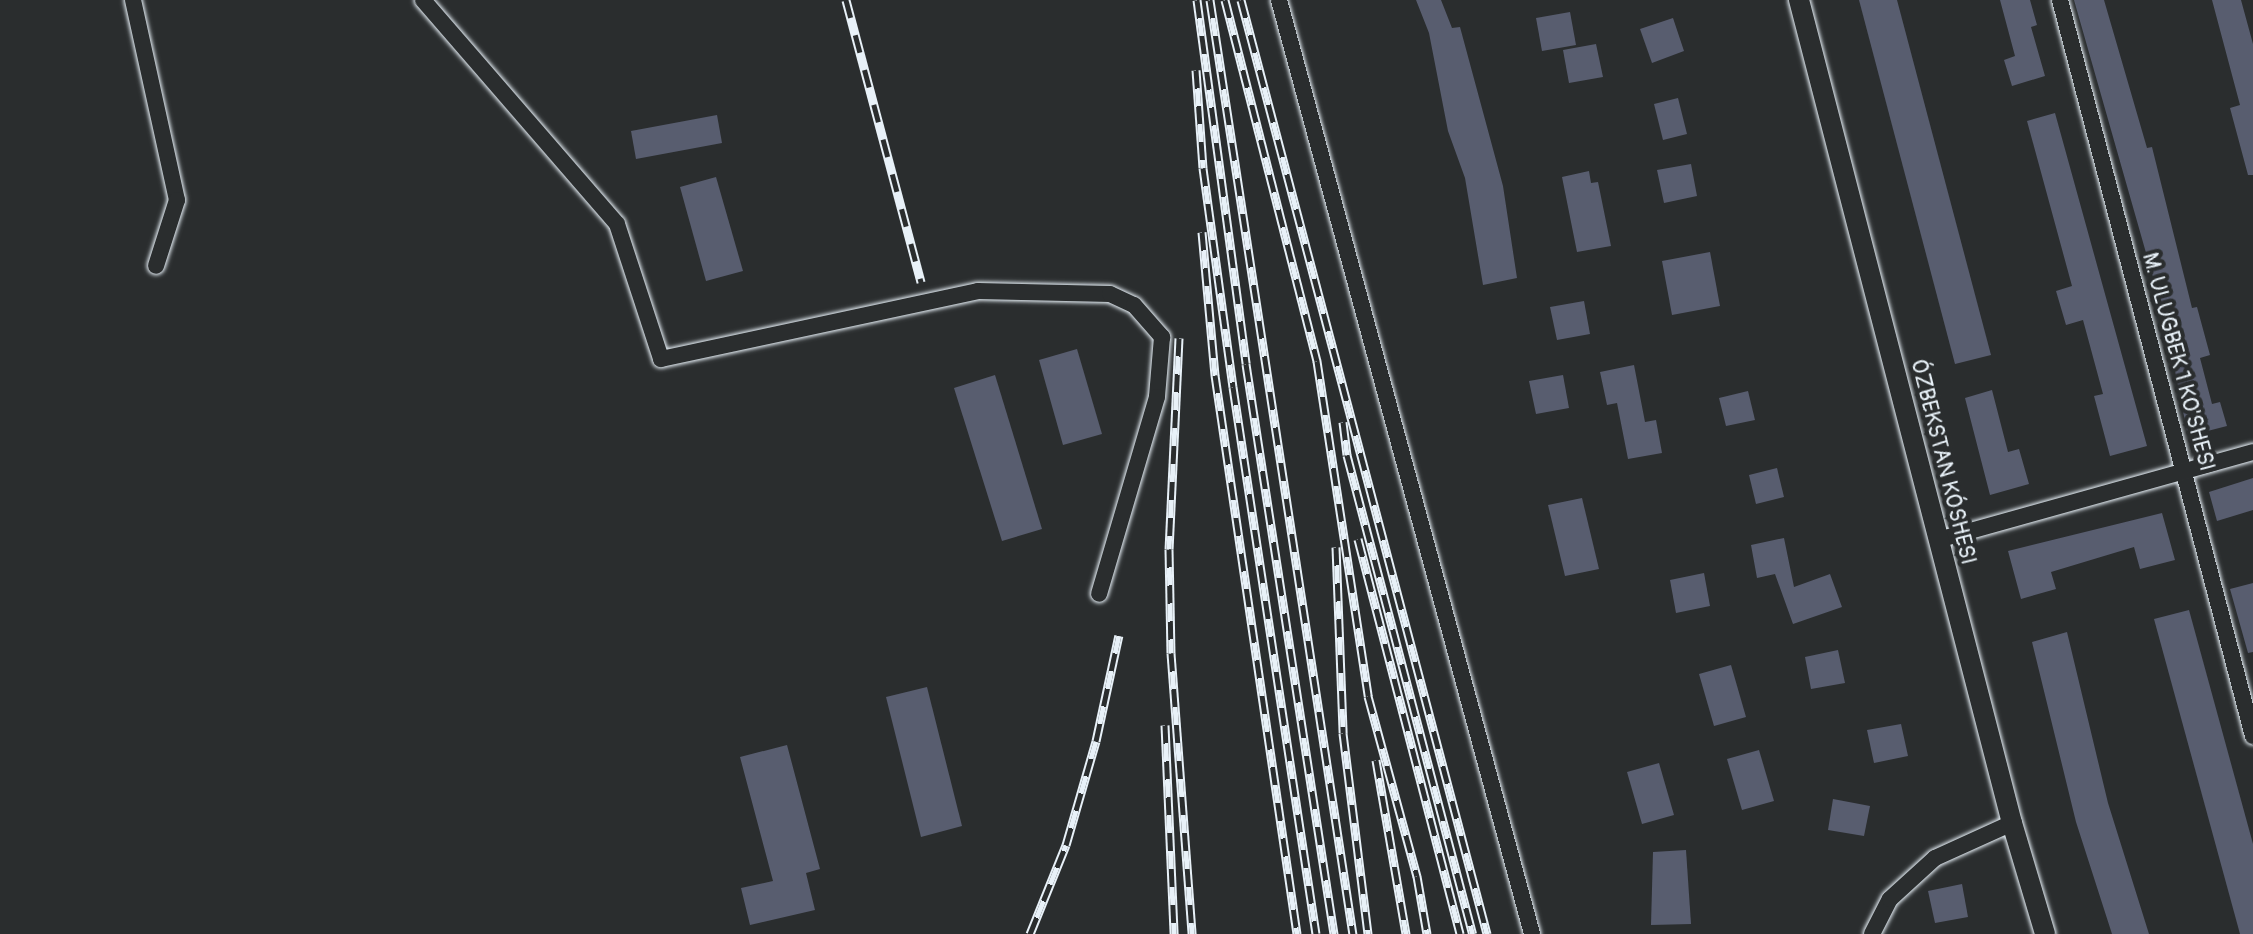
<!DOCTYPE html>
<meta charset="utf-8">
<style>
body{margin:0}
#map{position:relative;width:2253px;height:934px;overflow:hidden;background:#2a2d2e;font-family:Pangolin,sans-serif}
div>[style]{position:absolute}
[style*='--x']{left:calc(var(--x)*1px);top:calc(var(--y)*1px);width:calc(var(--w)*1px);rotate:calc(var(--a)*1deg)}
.building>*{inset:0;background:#585d6f}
.roads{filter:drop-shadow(0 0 2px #e8f1f8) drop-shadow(0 0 2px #e8f1f8)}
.minor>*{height:16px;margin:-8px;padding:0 8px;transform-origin:8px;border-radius:8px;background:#2a2d2e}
.tertiary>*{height:20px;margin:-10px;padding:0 10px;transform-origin:10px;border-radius:10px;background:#2a2d2e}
.rail>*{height:9px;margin-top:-4.5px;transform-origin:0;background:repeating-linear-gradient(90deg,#2a2d2e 0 18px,#e8f1f8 0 36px);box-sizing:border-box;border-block:2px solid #e8f1f8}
span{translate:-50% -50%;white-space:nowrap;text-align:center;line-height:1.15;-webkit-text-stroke:8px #2a2d2e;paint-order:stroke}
.street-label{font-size:22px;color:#e8f1f8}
</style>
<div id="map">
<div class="building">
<i style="clip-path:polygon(1416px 0,1441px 0,1452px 28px,1460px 27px,1503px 186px,1517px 278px,1483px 285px,1465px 178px,1448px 131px,1429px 33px)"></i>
<i style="clip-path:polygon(1859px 0,1897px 0,1991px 355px,1955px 364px)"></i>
<i style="clip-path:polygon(2000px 0,2030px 0,2037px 25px,2031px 27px,2045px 76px,2012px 86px,2004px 60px,2015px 56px)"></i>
<i style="clip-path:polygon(2074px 0,2104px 0,2147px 148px,2152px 147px,2192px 308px,2197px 307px,2210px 355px,2200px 358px,2212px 404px,2220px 402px,2227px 426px,2188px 436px,2164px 316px)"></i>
<i style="clip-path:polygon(2212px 0,2241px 0,2253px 44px,2253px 175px,2248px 175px,2230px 108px,2240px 105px)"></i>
<i style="clip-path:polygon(1570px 12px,1576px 45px,1542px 51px,1536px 18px)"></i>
<i style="clip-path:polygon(1673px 18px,1684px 51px,1652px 63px,1640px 29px)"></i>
<i style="clip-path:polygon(1596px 44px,1603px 77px,1569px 83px,1563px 50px)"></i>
<i style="clip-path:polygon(1678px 98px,1687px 134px,1663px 140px,1654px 104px)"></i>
<i style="clip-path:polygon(2055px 113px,2147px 446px,2110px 456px,2094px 396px,2103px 394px,2083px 320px,2066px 325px,2056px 291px,2072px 286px,2027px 121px)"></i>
<i style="clip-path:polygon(717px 115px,722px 143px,636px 159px,631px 131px)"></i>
<i style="clip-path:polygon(1691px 164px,1697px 196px,1664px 203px,1657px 170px)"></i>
<i style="clip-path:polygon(1589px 171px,1591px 183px,1598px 182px,1611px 246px,1577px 252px,1562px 177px)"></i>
<i style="clip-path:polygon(716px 177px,743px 271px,706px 281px,680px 187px)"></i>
<i style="clip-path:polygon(1710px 252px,1720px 306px,1672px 315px,1662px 261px)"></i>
<i style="clip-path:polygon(1584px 301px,1590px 334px,1557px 340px,1550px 307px)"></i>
<i style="clip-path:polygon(1077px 349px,1102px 434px,1063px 445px,1039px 360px)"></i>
<i style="clip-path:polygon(1634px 365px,1645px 422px,1656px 420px,1662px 453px,1628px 459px,1617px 403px,1607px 405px,1600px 372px)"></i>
<i style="clip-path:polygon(995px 375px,1042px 529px,1002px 541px,954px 388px)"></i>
<i style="clip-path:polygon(1563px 375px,1569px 408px,1536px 414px,1529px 381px)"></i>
<i style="clip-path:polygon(1992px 390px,2008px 452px,2019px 449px,2029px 484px,1990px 495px,1965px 398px)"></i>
<i style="clip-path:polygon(1748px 391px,1755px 420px,1726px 426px,1719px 398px)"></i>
<i style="clip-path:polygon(1777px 468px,1784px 497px,1756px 504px,1749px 475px)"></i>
<i style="clip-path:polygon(2253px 478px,2253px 510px,2217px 521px,2209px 492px)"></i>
<i style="clip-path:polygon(1582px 498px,1599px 569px,1565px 576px,1548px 505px)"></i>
<i style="clip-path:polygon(2162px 513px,2175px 560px,2140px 569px,2134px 547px,2051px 572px,2056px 589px,2021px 599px,2008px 551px)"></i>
<i style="clip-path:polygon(1784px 538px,1794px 587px,1830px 574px,1842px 607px,1793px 624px,1775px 574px,1757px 578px,1751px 545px)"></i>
<i style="clip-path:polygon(1704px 573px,1710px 606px,1676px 613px,1670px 580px)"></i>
<i style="clip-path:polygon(2253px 583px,2253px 652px,2248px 653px,2230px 589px)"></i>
<i style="clip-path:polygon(2189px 610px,2253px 844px,2253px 934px,2240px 934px,2154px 619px)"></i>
<i style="clip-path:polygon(2067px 632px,2108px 803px,2149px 934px,2112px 934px,2076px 822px,2032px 642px)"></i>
<i style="clip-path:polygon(1838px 650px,1845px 683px,1811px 689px,1805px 657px)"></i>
<i style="clip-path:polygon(1731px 665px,1746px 717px,1714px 726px,1699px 674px)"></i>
<i style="clip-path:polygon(927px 687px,962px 826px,921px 837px,886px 697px)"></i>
<i style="clip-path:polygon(1901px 724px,1908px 756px,1874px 763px,1867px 730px)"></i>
<i style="clip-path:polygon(787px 745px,820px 869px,806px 873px,815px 910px,750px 925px,741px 888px,773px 881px,740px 757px)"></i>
<i style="clip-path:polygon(1759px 750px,1774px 801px,1742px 810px,1727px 759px)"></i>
<i style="clip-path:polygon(1659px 763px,1674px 815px,1642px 824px,1627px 772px)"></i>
<i style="clip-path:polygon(1833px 799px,1870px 806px,1864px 836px,1828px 830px)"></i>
<i style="clip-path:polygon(1686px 850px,1691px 924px,1651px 925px,1653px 852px)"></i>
<i style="clip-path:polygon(1962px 884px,1968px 917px,1935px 923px,1928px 891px)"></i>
</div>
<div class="roads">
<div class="minor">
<i style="--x:133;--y:0;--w:205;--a:77.6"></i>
<i style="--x:177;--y:200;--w:69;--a:107.7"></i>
<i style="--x:423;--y:0;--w:296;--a:49.1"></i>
<i style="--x:617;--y:224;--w:142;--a:71.9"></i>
<i style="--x:661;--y:359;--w:324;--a:-12.1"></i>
<i style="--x:978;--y:291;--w:132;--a:1.3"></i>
<i style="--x:1110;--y:294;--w:26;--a:25"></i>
<i style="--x:1134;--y:305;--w:43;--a:48.8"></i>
<i style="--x:1162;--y:337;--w:60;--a:94.8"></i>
<i style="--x:1157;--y:397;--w:205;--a:106.4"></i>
<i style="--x:1279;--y:0;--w:968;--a:74.84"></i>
<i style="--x:2060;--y:0;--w:761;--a:75.31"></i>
<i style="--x:1938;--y:540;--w:327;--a:-15.6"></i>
<i style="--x:1872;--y:934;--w:39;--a:-63"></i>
<i style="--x:1890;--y:899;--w:61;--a:-42.3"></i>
<i style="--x:1935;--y:858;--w:85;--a:-24.4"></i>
</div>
<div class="tertiary">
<i style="--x:1799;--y:0;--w:850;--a:75.49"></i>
<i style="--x:2012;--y:823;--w:116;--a:73.4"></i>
</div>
</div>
<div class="rail">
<i style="--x:846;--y:0;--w:292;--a:75.1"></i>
<i style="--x:1197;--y:0;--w:367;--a:82.3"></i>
<i style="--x:1246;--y:364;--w:577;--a:81.22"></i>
<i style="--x:1210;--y:0;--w:945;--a:81.3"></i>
<i style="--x:1225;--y:0;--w:373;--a:75.7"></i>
<i style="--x:1317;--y:361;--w:339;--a:81.3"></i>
<i style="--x:1368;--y:696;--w:187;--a:74.8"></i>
<i style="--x:1417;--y:876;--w:59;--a:80.2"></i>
<i style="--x:1241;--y:0;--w:966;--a:75.24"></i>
<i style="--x:1196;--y:70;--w:98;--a:85.9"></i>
<i style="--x:1203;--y:168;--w:221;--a:82.2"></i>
<i style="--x:1233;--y:387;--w:553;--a:81.37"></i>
<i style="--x:1202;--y:232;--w:144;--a:84.8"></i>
<i style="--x:1215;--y:375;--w:565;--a:81.65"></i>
<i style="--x:1179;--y:338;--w:211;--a:92.7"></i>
<i style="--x:1169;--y:549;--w:104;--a:88.9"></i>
<i style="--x:1171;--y:653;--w:282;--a:85.7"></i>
<i style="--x:1343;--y:422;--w:33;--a:83"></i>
<i style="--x:1347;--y:455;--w:495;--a:75.3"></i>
<i style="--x:1358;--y:539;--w:408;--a:75.5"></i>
<i style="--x:1336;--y:547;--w:186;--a:87.8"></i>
<i style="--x:1343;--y:733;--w:203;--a:82.9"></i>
<i style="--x:1165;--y:725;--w:209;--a:87.5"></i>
<i style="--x:1376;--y:760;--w:177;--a:80.2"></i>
<i style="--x:1030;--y:934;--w:96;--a:-68"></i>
<i style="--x:1066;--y:845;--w:108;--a:-73.9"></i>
<i style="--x:1096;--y:741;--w:108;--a:-77.8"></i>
</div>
<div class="street-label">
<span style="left:2178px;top:362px;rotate:75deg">M. ULUGBEK 1 KO'SHESI</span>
<span style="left:1943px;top:462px;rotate:76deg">ÓZBEKSTAN KÓSHESI</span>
</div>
</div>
